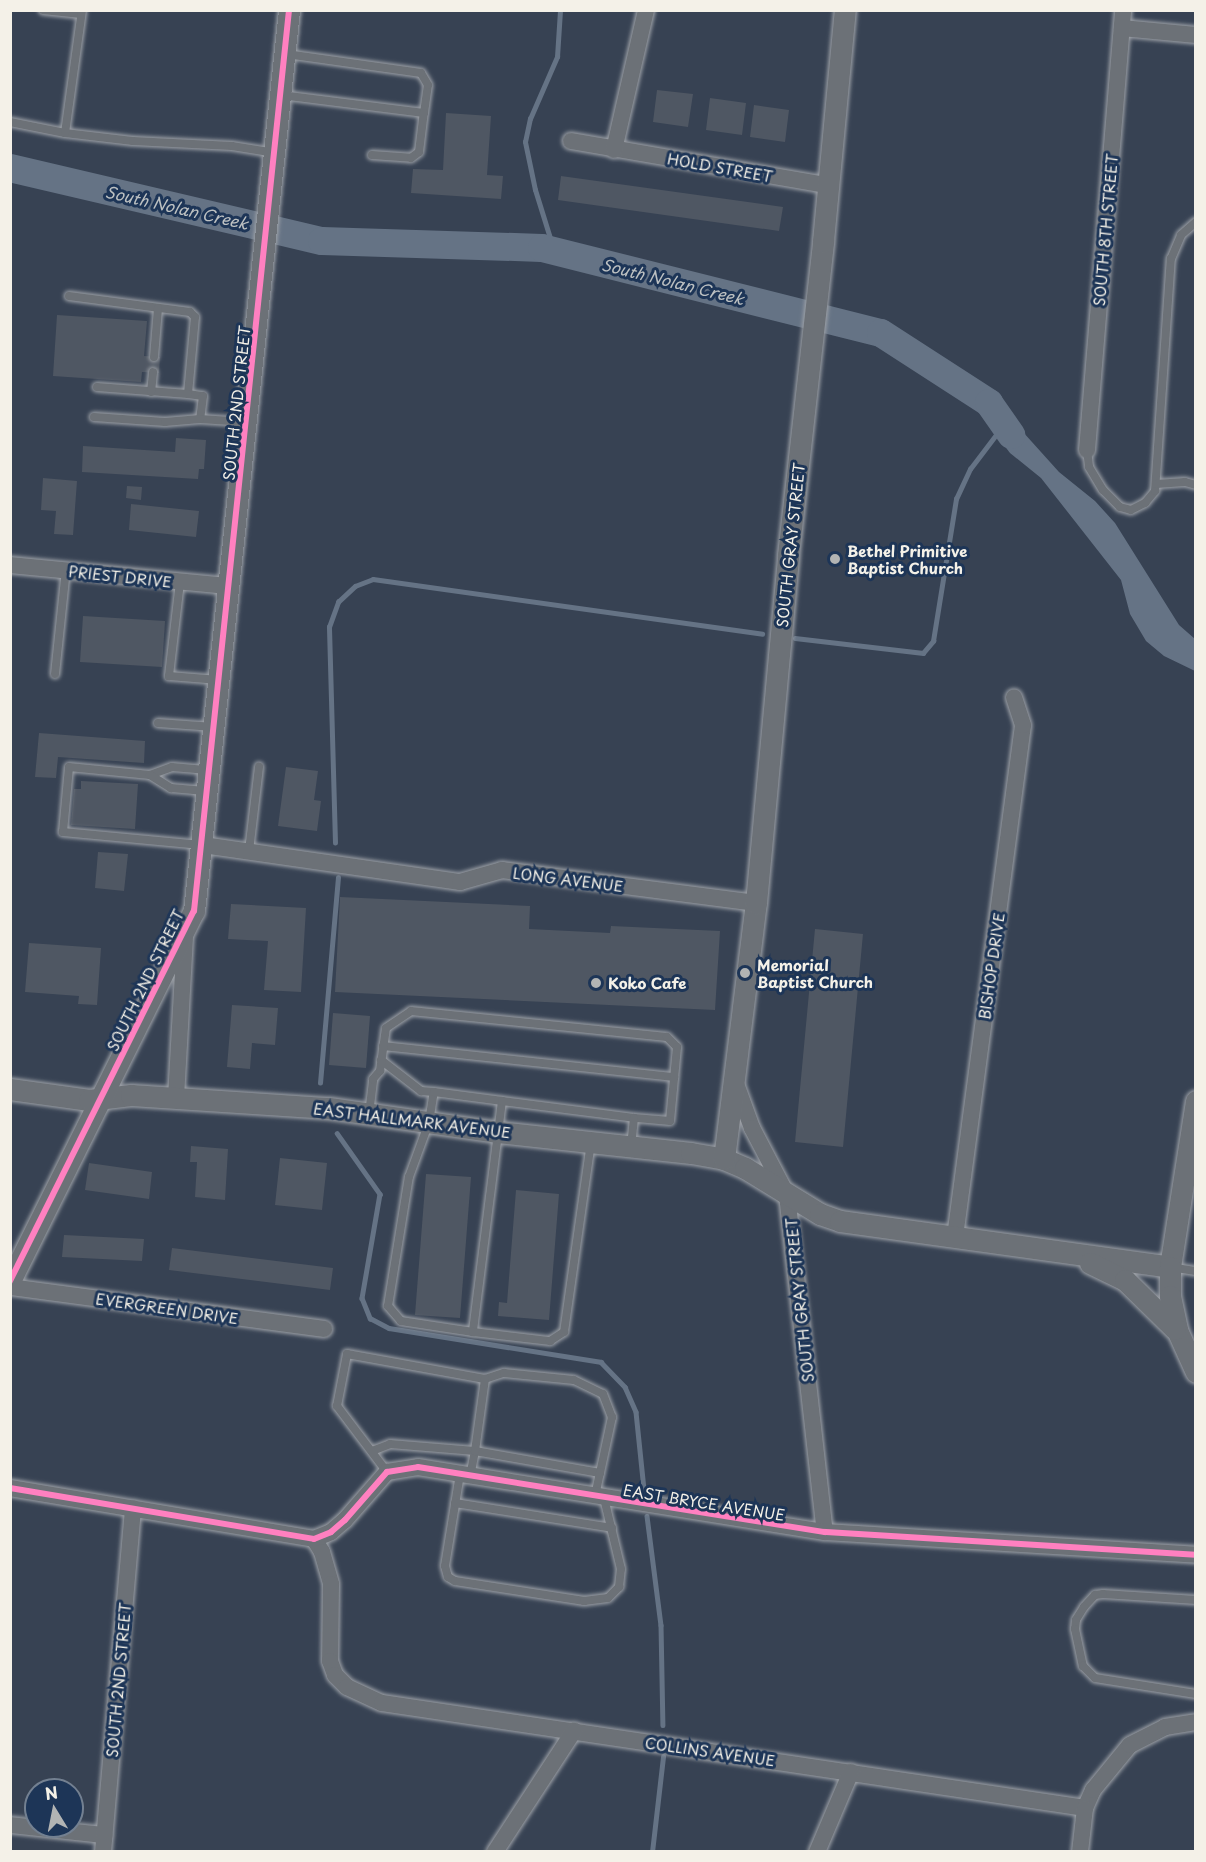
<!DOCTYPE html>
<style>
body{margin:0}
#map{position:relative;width:1206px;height:1862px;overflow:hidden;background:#374253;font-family:"Playpen Sans",sans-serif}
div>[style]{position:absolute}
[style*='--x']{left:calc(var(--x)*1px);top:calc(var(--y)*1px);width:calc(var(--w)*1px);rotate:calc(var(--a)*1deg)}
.water>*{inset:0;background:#657385}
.stream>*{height:4.5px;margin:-2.25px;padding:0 2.25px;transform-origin:2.25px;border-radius:2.25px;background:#657385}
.river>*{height:28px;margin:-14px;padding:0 14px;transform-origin:14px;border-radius:14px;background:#657385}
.building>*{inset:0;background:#4f5763}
.roads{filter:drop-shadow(0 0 2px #9da1a7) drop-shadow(0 0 2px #9da1a7)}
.service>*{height:8px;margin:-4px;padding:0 4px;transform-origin:4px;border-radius:4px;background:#6c7177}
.minor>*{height:16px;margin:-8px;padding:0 8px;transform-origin:8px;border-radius:8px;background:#6c7177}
.tertiary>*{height:21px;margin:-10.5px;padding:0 10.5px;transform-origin:10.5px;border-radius:10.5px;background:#6c7177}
.cycleway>*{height:6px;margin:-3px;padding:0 3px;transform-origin:3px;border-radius:3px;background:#ff80c0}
.dots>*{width:16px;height:16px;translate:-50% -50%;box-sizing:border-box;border:3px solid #1d3557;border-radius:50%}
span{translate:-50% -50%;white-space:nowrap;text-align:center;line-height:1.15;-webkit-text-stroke:6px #1d3557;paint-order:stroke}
.street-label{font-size:15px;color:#f4f1e8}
.poi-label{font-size:15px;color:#f4f1e8;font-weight:700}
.left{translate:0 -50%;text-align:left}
.water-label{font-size:16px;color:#bdc1c2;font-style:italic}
.frame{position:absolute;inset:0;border:12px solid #f4f1e8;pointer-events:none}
.north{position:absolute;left:24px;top:1778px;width:60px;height:60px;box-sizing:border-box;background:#1d3557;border:2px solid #738091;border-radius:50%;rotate:350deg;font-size:16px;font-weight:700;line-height:24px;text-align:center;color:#f4f1e8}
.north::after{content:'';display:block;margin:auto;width:21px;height:27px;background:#b2b4b4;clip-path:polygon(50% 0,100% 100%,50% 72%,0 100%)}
</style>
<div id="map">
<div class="water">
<i style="clip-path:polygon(989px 403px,1004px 411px,1059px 472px,1095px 501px,1115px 523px,1179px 625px,1195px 639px,1195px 671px,1164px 656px,1146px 641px,1130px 614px,1121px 580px,1041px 478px,1010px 453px,990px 427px)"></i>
</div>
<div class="stream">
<i style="--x:554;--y:251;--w:64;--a:-107.3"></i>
<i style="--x:535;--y:190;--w:49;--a:-101.8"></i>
<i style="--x:525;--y:142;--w:24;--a:-78"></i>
<i style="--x:530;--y:119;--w:68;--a:-66.5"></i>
<i style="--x:557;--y:57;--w:47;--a:-86.3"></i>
<i style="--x:795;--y:638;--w:129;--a:6.7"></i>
<i style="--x:923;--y:653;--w:16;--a:-50"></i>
<i style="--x:933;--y:641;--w:144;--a:-80.8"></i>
<i style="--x:956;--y:499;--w:33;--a:-65"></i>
<i style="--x:970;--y:469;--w:48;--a:-52.7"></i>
<i style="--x:335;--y:843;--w:216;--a:-91.6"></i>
<i style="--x:329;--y:627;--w:27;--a:-70"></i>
<i style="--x:338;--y:602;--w:23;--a:-43"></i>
<i style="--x:355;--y:586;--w:19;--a:-21"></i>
<i style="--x:373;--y:579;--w:393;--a:8"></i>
<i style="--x:320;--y:1083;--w:206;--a:-85"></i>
<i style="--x:337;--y:1133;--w:75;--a:54.8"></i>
<i style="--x:380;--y:1194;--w:106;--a:99.8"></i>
<i style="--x:362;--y:1298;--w:22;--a:68"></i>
<i style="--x:370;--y:1318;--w:21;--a:28"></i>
<i style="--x:389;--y:1328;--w:215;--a:9.1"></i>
<i style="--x:601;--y:1362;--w:35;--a:46"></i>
<i style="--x:625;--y:1387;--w:27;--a:66"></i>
<i style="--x:636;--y:1412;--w:77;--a:84.1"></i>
<i style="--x:647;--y:1516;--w:110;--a:82.7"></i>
<i style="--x:661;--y:1625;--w:100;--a:88.9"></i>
<i style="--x:652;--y:1852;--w:96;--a:-83.4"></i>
</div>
<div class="river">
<i style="--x:10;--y:168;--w:320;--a:13.2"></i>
<i style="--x:322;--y:241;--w:220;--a:1.8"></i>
<i style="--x:542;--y:248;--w:349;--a:14.1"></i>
<i style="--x:881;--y:333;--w:129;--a:32.9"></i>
<i style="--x:989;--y:403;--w:39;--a:55"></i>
</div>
<div class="building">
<i style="clip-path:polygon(657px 90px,693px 94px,688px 127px,653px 122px)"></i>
<i style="clip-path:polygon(710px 98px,746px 103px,742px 135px,706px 130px)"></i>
<i style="clip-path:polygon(754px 105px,789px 110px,785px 142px,750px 137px)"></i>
<i style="clip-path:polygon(446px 113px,491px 116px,487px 175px,503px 176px,501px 199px,411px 193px,413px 169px,443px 170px)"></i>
<i style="clip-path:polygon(561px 176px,783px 207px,779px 231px,558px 200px)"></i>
<i style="clip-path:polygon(57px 315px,147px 321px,144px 356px,160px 357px,159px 373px,142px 372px,141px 382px,53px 376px)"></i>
<i style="clip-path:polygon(176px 438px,206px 440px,204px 469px,199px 469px,198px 479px,82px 472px,83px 446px,175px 452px)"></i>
<i style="clip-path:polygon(43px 478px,77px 481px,73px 535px,54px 534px,56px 511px,41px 510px)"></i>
<i style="clip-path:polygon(127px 486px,142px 487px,141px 500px,126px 498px)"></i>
<i style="clip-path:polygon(131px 504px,199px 511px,196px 537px,129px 530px)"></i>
<i style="clip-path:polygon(83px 616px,165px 621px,162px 667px,80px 662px)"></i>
<i style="clip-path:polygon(39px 733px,145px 741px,144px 763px,58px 757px,56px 778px,35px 777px)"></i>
<i style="clip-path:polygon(286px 767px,318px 771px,314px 800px,321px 801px,317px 831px,278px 826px)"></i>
<i style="clip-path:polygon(81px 781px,138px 784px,135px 829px,71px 825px,74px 789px,81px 789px)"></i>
<i style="clip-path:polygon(98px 852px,128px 854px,124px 891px,95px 888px)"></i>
<i style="clip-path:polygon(340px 897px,530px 906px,529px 929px,610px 933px,611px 926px,720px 931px,715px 1010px,335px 992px)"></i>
<i style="clip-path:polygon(231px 904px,306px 908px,301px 992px,264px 990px,268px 941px,228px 939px)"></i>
<i style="clip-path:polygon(815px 929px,863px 934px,843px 1147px,795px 1142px)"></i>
<i style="clip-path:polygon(29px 943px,101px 948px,97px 1005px,78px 1004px,79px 996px,25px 992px)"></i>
<i style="clip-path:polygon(232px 1005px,278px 1008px,275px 1045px,252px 1043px,250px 1069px,227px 1067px)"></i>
<i style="clip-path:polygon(333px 1013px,370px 1016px,366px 1068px,329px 1065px)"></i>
<i style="clip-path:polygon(191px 1146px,228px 1149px,225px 1200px,195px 1197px,197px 1162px,190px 1162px)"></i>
<i style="clip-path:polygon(280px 1158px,327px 1163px,322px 1210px,275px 1205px)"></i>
<i style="clip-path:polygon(89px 1163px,152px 1172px,149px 1199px,85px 1190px)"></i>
<i style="clip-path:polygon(426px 1174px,471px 1177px,460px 1318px,415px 1315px)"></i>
<i style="clip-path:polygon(516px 1190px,559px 1194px,549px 1320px,498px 1316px,499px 1302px,507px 1303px)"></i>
<i style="clip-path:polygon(64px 1235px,144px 1239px,142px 1261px,62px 1257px)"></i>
<i style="clip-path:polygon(172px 1248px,333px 1268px,330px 1290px,169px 1270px)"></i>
</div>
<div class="roads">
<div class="service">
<i style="--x:43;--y:10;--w:38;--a:6"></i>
<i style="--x:281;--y:95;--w:144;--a:7.2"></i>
<i style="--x:424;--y:113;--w:28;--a:-82"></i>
<i style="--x:428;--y:85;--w:14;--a:-120"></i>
<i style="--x:421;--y:73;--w:136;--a:-172"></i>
<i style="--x:10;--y:122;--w:56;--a:11.3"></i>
<i style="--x:65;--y:133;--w:68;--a:6.7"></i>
<i style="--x:133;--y:141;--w:99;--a:2.9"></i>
<i style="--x:232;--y:146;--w:44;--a:9.2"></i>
<i style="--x:65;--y:133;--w:124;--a:-82.1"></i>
<i style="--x:372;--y:155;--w:39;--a:4"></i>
<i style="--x:411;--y:158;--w:10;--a:-37"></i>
<i style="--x:419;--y:152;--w:39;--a:-83"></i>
<i style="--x:69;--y:296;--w:122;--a:7.5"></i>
<i style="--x:190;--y:312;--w:7;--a:45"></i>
<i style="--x:195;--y:317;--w:77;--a:95.2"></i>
<i style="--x:188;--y:394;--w:15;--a:8"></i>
<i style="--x:203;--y:396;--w:23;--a:97"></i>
<i style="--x:200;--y:419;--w:46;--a:3.7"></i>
<i style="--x:154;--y:357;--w:49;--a:-85.3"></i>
<i style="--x:97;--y:387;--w:91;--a:4.4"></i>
<i style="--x:151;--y:392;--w:20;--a:-84"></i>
<i style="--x:94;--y:417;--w:71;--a:4"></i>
<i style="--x:165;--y:422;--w:35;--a:-5"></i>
<i style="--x:1087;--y:450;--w:17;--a:83"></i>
<i style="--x:1089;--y:467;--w:27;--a:59"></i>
<i style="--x:1103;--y:490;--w:24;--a:45"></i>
<i style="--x:1120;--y:507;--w:11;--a:15"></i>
<i style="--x:1131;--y:510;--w:16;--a:-27"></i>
<i style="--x:1145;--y:503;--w:16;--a:-50"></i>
<i style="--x:1155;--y:491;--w:233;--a:-86.1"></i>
<i style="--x:1171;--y:259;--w:26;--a:-67"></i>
<i style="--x:1181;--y:235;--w:20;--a:-41"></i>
<i style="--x:1156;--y:484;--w:29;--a:-4"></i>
<i style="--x:1185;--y:482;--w:11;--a:15"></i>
<i style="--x:180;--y:582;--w:95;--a:96.7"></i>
<i style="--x:169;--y:676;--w:50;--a:4.6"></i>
<i style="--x:55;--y:674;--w:105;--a:-84"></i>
<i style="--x:158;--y:723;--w:56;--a:4.1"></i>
<i style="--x:150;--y:775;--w:23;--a:-20"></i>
<i style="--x:172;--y:767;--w:36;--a:5"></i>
<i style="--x:201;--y:845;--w:139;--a:-174.6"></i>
<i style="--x:63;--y:832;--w:65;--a:-84.7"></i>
<i style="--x:69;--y:767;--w:81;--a:5.6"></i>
<i style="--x:150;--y:775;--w:25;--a:32"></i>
<i style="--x:171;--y:788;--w:34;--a:5"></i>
<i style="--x:249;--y:851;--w:85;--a:-83.2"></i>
<i style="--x:383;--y:1046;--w:293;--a:6.1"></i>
<i style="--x:381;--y:1060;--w:51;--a:37.8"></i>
<i style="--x:421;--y:1091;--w:13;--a:4"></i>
<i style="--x:502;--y:1101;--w:233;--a:97.2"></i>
<i style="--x:473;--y:1332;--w:73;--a:-171.3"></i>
<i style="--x:401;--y:1321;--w:20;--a:-131"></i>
<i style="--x:388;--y:1306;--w:131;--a:-80.8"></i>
<i style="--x:409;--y:1177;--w:59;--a:-70"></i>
<i style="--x:429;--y:1122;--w:30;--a:-81"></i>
<i style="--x:434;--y:1092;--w:69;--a:7.5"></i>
<i style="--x:502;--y:1101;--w:133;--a:7.3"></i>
<i style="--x:369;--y:1114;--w:35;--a:-83"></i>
<i style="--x:373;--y:1079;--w:11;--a:-49"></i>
<i style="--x:380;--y:1071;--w:43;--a:-82.1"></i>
<i style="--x:386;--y:1028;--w:30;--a:-34"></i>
<i style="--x:411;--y:1011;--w:257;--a:5.8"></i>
<i style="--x:667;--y:1037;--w:14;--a:45"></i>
<i style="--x:677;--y:1047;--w:74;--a:95.4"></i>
<i style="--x:670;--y:1121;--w:36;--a:-175"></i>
<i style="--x:634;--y:1118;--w:28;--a:96"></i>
<i style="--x:1170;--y:1267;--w:26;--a:9"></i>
<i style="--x:473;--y:1332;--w:78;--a:6.7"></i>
<i style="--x:550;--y:1341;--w:17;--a:-33"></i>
<i style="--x:564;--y:1332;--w:191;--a:-81.9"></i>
<i style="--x:372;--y:1451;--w:19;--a:-21"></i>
<i style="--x:390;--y:1444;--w:85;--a:4.7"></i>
<i style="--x:475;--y:1451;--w:25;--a:101"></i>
<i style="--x:387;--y:1472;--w:83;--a:-127.1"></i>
<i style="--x:337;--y:1406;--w:53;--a:-79.1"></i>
<i style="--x:347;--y:1354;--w:140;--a:10.3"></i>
<i style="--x:485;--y:1379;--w:20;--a:-18"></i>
<i style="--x:504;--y:1373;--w:70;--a:5.7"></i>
<i style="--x:574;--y:1380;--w:32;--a:26"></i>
<i style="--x:603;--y:1394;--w:25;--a:69"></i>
<i style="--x:612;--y:1417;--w:57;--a:102.1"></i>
<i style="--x:600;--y:1473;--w:127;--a:-170"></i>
<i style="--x:475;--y:1451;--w:73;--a:-82.1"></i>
<i style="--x:460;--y:1474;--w:93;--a:99.3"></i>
<i style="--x:445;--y:1566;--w:11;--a:75"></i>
<i style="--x:448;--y:1577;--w:8;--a:30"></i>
<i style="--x:455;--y:1581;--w:131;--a:8.8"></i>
<i style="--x:584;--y:1601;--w:24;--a:-7"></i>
<i style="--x:608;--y:1598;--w:16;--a:-45"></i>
<i style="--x:619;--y:1587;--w:18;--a:-84"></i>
<i style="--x:621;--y:1569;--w:73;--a:-103.5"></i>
<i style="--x:595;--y:1496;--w:24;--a:-78"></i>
<i style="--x:455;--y:1503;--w:159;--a:9"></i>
<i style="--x:1196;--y:1600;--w:93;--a:-176.3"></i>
<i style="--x:1103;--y:1594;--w:8;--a:173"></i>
<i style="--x:1095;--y:1595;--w:16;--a:133"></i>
<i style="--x:1084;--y:1607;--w:15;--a:122"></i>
<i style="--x:1076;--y:1620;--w:9;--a:96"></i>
<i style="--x:1075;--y:1629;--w:38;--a:78"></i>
<i style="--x:1083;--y:1666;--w:17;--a:45"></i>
<i style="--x:1095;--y:1678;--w:102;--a:9"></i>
</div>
<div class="minor">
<i style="--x:1122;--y:28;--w:74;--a:5.4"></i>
<i style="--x:571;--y:141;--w:260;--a:9.8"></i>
<i style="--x:614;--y:150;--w:144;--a:-77.1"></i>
<i style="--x:1087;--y:450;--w:441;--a:-85.3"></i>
<i style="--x:10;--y:565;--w:221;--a:5.5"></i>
<i style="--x:203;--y:845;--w:260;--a:8.2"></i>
<i style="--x:460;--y:882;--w:44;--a:-15.9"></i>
<i style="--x:502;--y:870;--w:256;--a:7.4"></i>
<i style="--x:735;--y:1081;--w:50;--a:70.1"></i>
<i style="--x:752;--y:1128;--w:76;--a:62.4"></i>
<i style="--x:787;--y:1195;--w:339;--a:83.6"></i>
<i style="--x:176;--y:1098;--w:163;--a:-86.8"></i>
<i style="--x:955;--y:1237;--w:516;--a:-82.43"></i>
<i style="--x:1023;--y:725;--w:29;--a:-108"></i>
<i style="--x:10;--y:1287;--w:317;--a:7.6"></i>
<i style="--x:10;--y:1488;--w:308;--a:9.5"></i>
<i style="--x:314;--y:1539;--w:18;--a:-22"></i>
<i style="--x:331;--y:1532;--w:18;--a:-41"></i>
<i style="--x:345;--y:1520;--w:64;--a:-48.8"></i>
<i style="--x:387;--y:1472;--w:31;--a:-9"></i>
<i style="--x:418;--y:1467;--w:412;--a:9.1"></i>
<i style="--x:825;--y:1532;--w:372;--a:3.5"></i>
<i style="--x:314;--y:1539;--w:15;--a:58"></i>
<i style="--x:322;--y:1552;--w:33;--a:74"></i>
<i style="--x:331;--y:1584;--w:77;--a:90.7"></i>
<i style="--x:330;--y:1661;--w:15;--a:70"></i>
<i style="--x:335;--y:1675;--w:17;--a:45"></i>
<i style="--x:347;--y:1687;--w:38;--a:25"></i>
<i style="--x:382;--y:1703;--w:711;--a:8.49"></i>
<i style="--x:1085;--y:1808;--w:20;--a:-66"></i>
<i style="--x:1093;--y:1790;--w:58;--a:-50.6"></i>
<i style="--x:1130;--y:1745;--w:39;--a:-27"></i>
<i style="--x:1165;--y:1727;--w:31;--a:-9"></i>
<i style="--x:10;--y:1825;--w:95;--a:6.1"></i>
<i style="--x:103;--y:1852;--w:345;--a:-85"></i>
<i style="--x:495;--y:1852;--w:145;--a:-56.9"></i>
<i style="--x:817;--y:1852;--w:87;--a:-67"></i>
<i style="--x:1080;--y:1852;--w:44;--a:-83.5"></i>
</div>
<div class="tertiary">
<i style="--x:10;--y:1089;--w:80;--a:7.9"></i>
<i style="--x:89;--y:1100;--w:42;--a:-6.8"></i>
<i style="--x:131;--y:1095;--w:198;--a:3.8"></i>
<i style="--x:329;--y:1108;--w:171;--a:8.1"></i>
<i style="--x:498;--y:1132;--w:194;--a:6.2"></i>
<i style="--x:691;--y:1153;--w:34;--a:10"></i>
<i style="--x:724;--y:1159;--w:23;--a:23"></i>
<i style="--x:745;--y:1168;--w:88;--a:31.5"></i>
<i style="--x:820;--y:1214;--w:21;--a:19"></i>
<i style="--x:840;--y:1221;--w:333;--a:7.9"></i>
<i style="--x:1196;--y:1101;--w:168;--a:98.9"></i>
<i style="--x:1170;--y:1267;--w:29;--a:90"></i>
<i style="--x:1170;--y:1296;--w:35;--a:78"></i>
<i style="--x:1177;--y:1330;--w:46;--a:65.7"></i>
<i style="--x:724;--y:1159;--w:258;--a:-82.9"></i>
<i style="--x:756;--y:903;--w:349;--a:-84.7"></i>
<i style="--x:788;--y:555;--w:316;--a:-83.6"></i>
<i style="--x:823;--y:241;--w:232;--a:-84.6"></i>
<i style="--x:1090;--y:1263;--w:39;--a:26"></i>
<i style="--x:1125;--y:1280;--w:70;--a:44.4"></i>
<i style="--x:10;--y:1281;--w:413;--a:-63.6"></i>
<i style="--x:194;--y:911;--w:906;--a:-83.98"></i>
</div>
</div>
<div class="cycleway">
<i style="--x:10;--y:1281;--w:413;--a:-63.6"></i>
<i style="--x:194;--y:911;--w:906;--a:-83.98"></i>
<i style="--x:10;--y:1488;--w:308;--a:9.5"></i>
<i style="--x:314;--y:1539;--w:18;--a:-22"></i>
<i style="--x:331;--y:1532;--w:18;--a:-41"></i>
<i style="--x:345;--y:1520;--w:64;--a:-48.8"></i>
<i style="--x:387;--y:1472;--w:31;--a:-9"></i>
<i style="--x:418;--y:1467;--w:412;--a:9.1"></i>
<i style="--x:825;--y:1532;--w:372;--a:3.5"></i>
</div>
<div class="dots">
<i style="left:835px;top:559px;background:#b2b4b4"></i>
<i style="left:745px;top:973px;background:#b2b4b4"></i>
<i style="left:596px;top:983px;background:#b2b4b4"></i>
</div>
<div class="street-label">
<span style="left:720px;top:167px;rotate:10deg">HOLD STREET</span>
<span style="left:1105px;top:230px;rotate:-85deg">SOUTH 8TH STREET</span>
<span style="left:236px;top:403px;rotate:-84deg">SOUTH 2ND STREET</span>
<span style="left:790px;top:545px;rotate:-84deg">SOUTH GRAY STREET</span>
<span style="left:120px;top:576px;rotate:6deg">PRIEST DRIVE</span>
<span style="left:568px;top:879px;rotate:7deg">LONG AVENUE</span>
<span style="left:991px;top:966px;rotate:-82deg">BISHOP DRIVE</span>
<span style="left:145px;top:980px;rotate:-64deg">SOUTH 2ND STREET</span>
<span style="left:412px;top:1120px;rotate:7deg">EAST HALLMARK AVENUE</span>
<span style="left:799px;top:1300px;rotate:-96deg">SOUTH GRAY STREET</span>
<span style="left:167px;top:1308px;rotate:8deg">EVERGREEN DRIVE</span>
<span style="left:704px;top:1502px;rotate:9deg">EAST BRYCE AVENUE</span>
<span style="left:118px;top:1680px;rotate:-85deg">SOUTH 2ND STREET</span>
<span style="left:710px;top:1751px;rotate:8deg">COLLINS AVENUE</span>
</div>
<div class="poi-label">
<span class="left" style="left:847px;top:559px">Bethel Primitive<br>Baptist Church</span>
<span class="left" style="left:757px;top:973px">Memorial<br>Baptist Church</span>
<span class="left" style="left:608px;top:983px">Koko Cafe</span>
</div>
<div class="water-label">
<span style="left:177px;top:207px;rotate:13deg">South Nolan Creek</span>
<span style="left:673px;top:281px;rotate:14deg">South Nolan Creek</span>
</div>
<div class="frame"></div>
<div class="north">N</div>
</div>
